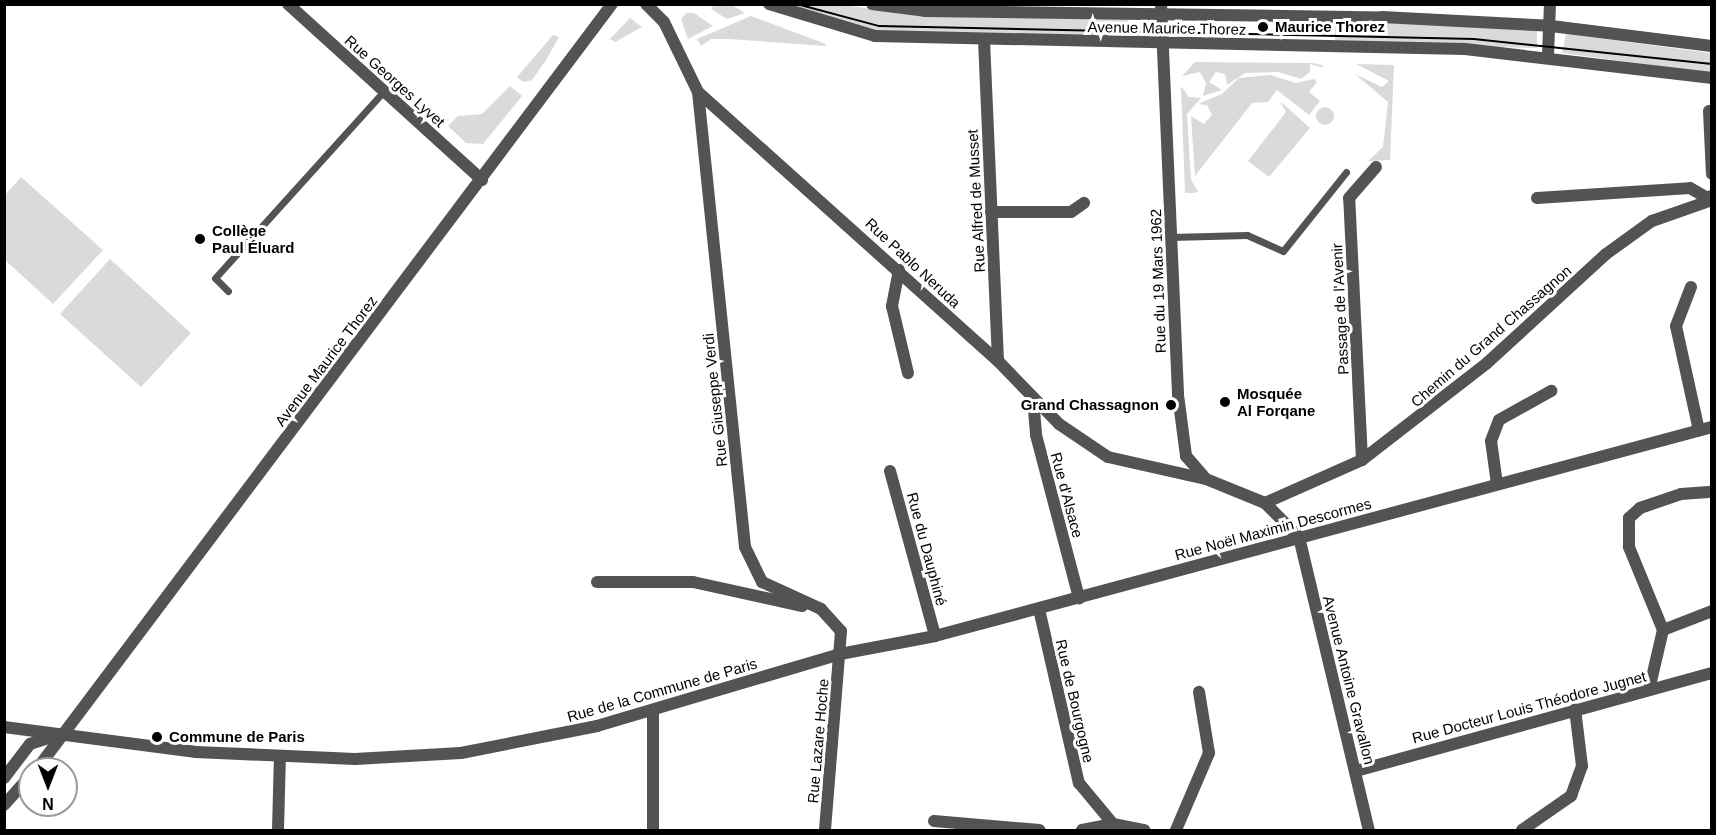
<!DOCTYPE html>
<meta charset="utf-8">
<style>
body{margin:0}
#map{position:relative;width:1716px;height:835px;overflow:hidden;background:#fff;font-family:Arial,sans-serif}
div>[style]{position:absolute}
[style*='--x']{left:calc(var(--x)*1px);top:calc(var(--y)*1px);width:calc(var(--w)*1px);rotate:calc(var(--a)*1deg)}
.green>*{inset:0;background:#dadada}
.round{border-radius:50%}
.service>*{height:7px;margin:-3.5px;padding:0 3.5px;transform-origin:3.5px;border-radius:3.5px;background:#535353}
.minor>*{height:12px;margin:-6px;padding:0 6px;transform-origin:6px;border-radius:6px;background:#535353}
.tertiary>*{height:12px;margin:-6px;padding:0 6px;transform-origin:6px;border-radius:6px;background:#535353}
.tram>*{height:1.5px;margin:-0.75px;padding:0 0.75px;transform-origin:0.75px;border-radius:0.75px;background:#000}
.dots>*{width:16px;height:16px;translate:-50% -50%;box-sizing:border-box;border:3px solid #fff;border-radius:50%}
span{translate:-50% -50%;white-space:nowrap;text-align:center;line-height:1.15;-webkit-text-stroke:6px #fff;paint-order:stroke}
.poi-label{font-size:15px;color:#000;font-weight:700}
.left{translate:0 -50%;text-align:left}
.right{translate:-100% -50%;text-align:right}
.street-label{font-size:15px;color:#000}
.frame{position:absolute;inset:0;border:6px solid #000;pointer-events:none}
.north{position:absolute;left:18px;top:757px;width:60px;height:60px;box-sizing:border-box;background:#fff;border:2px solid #999;border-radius:50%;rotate:180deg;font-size:16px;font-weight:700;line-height:24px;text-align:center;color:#000}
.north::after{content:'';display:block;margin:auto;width:21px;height:27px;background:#000;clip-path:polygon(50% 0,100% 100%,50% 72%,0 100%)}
</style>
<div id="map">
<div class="green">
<i style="clip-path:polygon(714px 5px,732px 5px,745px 13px,727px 19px,711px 9px)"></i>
<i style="clip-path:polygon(780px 5px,844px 5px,921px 16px,1128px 17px,1127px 39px,865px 30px)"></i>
<i style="clip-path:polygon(686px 13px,694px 13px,713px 26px,688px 39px,681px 19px)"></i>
<i style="clip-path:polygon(751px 16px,826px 44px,825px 46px,729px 39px,711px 39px,701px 46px,697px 39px)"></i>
<i style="clip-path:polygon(630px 18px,642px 27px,615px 42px,610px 39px)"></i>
<i style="clip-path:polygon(1335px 18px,1537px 31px,1537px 48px,1335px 43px)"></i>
<i style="clip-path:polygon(1566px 34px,1711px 53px,1711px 73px,1562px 53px)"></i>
<i style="clip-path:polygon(553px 35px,559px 37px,546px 60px,532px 80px,523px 82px,517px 77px)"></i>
<i style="clip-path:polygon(1195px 62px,1312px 63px,1322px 65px,1324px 68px,1310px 64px,1310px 72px,1301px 79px,1278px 72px,1245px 73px,1227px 85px,1225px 74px,1216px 72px,1209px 82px,1222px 90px,1203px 96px,1206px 83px,1200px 72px,1182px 76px)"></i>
<i style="clip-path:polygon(1356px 64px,1394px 65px,1390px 160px,1368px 161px,1383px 147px,1388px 102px,1355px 74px,1382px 87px,1389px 81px)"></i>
<i style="clip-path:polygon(1270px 75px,1296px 83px,1314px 79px,1317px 82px,1309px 92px,1320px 101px,1309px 115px,1277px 90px,1268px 102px,1252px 103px,1195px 176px,1191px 116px,1204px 124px,1212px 115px,1207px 105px,1198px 104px,1222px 94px,1239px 78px)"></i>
<i style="clip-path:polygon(510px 86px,522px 96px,483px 144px,466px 143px,448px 126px,458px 116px,482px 114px)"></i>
<i style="clip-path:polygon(1181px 86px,1189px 97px,1201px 98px,1187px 114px,1191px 180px,1198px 191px,1194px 193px,1185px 193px)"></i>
<i style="clip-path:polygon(1280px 101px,1310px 128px,1269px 177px,1248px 161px,1286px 112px)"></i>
<i class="round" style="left:1316px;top:107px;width:18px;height:18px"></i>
<i style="clip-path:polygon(21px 177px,103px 250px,53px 304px,5px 260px,5px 195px)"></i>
<i style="clip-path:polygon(110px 259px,191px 333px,141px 387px,60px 314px)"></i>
</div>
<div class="service">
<i style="--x:1171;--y:237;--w:76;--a:-1.5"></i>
<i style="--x:1247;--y:235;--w:39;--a:24"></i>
<i style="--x:1283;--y:251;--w:101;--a:-51.4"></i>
<i style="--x:228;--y:291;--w:18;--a:-135"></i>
<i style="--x:215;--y:278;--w:252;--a:-47.9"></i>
</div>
<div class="minor">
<i style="--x:288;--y:4;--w:262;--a:42.2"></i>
<i style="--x:646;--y:4;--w:25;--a:45"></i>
<i style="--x:664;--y:22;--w:78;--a:64.1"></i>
<i style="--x:698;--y:92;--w:403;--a:41.9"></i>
<i style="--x:998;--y:361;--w:88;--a:45.9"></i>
<i style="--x:1059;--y:424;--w:59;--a:34"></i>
<i style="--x:1108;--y:457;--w:100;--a:12.7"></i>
<i style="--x:1161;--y:4;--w:391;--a:87.5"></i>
<i style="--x:1178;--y:395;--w:62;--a:82.5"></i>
<i style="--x:1186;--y:456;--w:30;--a:49"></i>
<i style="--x:1206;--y:479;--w:64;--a:22.1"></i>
<i style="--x:1265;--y:503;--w:48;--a:45"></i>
<i style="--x:984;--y:40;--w:321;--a:87.5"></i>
<i style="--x:1548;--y:55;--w:51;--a:-87.8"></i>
<i style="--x:698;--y:92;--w:457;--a:84.1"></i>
<i style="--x:745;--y:547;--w:39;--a:64"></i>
<i style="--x:762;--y:582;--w:65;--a:24.6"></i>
<i style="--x:821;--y:609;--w:30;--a:48"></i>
<i style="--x:841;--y:631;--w:200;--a:94.6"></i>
<i style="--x:1709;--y:111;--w:63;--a:87.3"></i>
<i style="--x:1537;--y:198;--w:153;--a:-3.7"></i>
<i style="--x:1690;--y:188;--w:24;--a:30"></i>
<i style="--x:1711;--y:200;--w:4;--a:-90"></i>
<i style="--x:991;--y:212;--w:80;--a:0"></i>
<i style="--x:1071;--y:212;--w:16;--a:-35"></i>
<i style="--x:899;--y:270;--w:37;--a:101"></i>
<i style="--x:892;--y:306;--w:69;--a:76.6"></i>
<i style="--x:1691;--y:287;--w:42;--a:111"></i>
<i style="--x:1676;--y:326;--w:107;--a:77.6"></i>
<i style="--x:1033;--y:399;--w:36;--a:85"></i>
<i style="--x:1036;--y:435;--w:169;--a:75.2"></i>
<i style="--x:1362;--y:460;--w:262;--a:-92.8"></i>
<i style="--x:1349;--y:198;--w:41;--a:-48.9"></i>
<i style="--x:890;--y:471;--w:171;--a:74.7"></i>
<i style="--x:1497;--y:484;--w:43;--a:-97.9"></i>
<i style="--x:1491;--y:441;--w:22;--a:-69"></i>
<i style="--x:1499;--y:420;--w:60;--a:-29.1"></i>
<i style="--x:1265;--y:503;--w:106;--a:-23.9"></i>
<i style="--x:1362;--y:460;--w:158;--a:-37.8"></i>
<i style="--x:1487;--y:363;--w:161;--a:-42.5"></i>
<i style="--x:1606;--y:254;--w:57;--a:-35.7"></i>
<i style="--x:1652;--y:221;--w:64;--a:-19.3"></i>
<i style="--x:1299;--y:537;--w:301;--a:76.6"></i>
<i style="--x:597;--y:582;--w:96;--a:0"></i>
<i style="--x:693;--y:582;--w:112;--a:12.4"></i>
<i style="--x:1039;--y:609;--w:179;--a:77.1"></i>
<i style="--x:1079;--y:783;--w:53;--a:50.3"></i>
<i style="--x:1663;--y:630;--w:53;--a:-21.2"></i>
<i style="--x:1649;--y:690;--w:62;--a:-76.9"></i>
<i style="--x:1663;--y:630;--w:90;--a:-112.3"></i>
<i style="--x:1629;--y:547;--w:29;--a:-90"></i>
<i style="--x:1629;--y:518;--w:15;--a:-42"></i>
<i style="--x:1640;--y:508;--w:43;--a:-18.9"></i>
<i style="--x:1681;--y:494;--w:31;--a:-4"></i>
<i style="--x:653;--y:710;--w:120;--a:90"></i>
<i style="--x:4;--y:727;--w:194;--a:7.4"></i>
<i style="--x:196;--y:752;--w:159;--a:2.5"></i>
<i style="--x:355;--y:759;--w:106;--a:-3.2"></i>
<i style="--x:461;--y:753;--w:139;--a:-11.2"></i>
<i style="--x:597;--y:726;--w:253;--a:-16.5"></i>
<i style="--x:840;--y:654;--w:97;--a:-10.7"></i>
<i style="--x:935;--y:636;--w:805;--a:-15.06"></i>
<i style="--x:37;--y:769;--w:957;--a:-53.07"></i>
<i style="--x:1356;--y:771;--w:369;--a:-15.4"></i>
<i style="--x:4;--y:778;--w:43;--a:-52.6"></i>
<i style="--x:30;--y:744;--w:28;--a:-18"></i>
<i style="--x:4;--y:805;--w:39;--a:-48"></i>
<i style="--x:934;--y:821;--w:106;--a:4.9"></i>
<i style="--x:278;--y:830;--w:74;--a:-88.5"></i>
<i style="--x:1082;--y:830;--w:32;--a:-11"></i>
<i style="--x:1113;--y:824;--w:32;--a:11"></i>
<i style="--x:1176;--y:830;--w:84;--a:-66.8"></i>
<i style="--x:1209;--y:753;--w:62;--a:-99.3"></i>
<i style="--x:1522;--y:830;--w:60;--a:-34.8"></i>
<i style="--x:1571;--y:796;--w:32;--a:-70"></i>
<i style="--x:1582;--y:766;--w:57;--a:-97"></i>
</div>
<div class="tertiary">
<i style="--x:769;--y:4;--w:111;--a:16.8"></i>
<i style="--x:875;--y:36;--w:590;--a:1.26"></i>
<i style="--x:1465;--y:49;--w:249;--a:6.7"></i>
<i style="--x:872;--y:4;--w:53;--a:7.5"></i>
<i style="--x:925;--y:11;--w:457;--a:0.8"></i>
<i style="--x:1382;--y:17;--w:169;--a:3"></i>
<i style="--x:1551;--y:26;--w:162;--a:7.1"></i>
</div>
<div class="tram">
<i style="--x:797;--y:4;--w:85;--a:15"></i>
<i style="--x:879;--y:26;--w:595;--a:1.25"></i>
<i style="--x:1474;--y:39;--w:239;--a:6"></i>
</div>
<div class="dots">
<i style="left:1263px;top:27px;background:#000"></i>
<i style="left:200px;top:239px;background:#000"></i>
<i style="left:1225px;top:402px;background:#000"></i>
<i style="left:1171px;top:405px;background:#000"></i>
<i style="left:157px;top:737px;background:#000"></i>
</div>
<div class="poi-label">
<span class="left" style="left:1275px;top:27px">Maurice Thorez</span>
<span class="left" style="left:212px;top:239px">Collège<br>Paul Éluard</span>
<span class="left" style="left:1237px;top:402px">Mosquée<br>Al Forqane</span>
<span class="right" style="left:1159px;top:405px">Grand Chassagnon</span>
<span class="left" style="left:169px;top:737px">Commune de Paris</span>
</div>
<div class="street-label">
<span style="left:1167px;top:28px;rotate:1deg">Avenue Maurice Thorez</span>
<span style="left:395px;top:81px;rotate:42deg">Rue Georges Lyvet</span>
<span style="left:976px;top:201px;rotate:-93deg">Rue Alfred de Musset</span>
<span style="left:913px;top:263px;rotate:43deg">Rue Pablo Neruda</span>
<span style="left:1158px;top:281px;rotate:-92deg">Rue du 19 Mars 1962</span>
<span style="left:1340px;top:309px;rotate:-93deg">Passage de l'Avenir</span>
<span style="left:1491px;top:336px;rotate:-41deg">Chemin du Grand Chassagnon</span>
<span style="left:326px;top:361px;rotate:-53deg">Avenue Maurice Thorez</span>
<span style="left:715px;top:400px;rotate:-96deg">Rue Giuseppe Verdi</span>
<span style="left:1067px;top:495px;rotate:75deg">Rue d'Alsace</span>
<span style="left:1273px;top:529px;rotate:-15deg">Rue Noël Maximin Descormes</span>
<span style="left:927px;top:549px;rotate:75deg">Rue du Dauphiné</span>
<span style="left:1349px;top:680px;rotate:76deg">Avenue Antoine Gravallon</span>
<span style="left:662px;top:690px;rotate:-16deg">Rue de la Commune de Paris</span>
<span style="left:1075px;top:701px;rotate:77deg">Rue de Bourgogne</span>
<span style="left:1529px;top:707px;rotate:-15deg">Rue Docteur Louis Théodore Jugnet</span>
<span style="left:818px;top:741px;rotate:-85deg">Rue Lazare Hoche</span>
</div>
<div class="frame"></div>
<div class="north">N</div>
</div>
